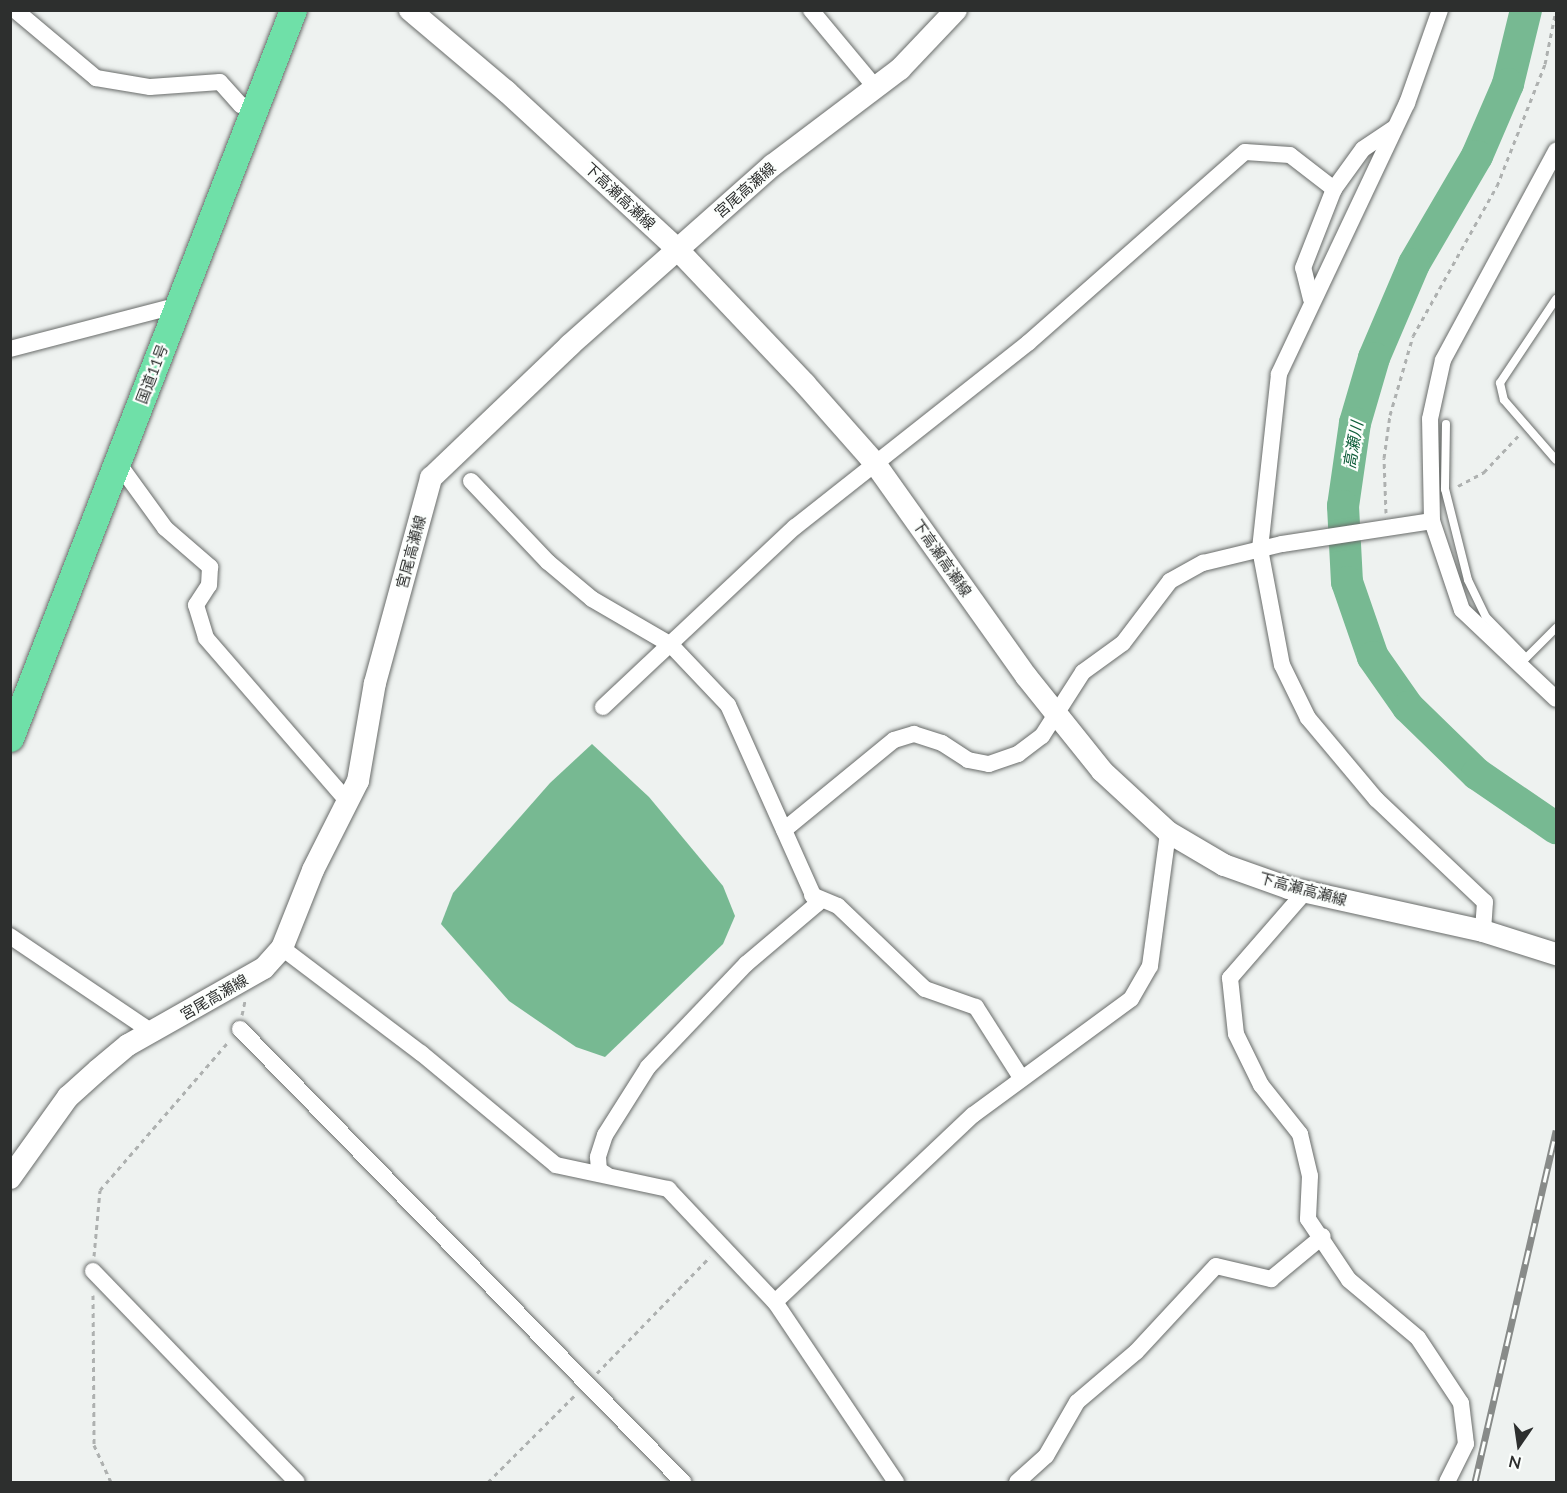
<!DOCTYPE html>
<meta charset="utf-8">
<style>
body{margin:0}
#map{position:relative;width:1567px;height:1493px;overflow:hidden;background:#eef2f0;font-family:Lato,"Noto Sans JP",sans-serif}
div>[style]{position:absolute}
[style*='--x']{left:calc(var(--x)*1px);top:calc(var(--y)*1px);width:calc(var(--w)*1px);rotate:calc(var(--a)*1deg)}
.water>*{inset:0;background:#77b992}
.river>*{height:32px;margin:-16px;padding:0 16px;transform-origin:16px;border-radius:16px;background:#77b992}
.path>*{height:3px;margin-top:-1.5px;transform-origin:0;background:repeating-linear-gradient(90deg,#aeb1b0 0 4.5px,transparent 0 9px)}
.roads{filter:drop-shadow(0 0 2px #696c6a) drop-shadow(0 0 2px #696c6a)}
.service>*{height:8px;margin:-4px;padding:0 4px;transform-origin:4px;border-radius:4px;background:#fff}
.minor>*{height:16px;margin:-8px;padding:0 8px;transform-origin:8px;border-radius:8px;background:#fff}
.secondary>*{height:22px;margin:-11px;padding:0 11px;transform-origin:11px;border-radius:11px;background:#fff}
.trunk>*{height:27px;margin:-13.5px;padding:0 13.5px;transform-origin:13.5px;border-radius:13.5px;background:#6fe0a8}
.rail>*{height:7px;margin-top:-3.5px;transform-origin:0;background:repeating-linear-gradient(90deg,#fcfffd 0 14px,#888b89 0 28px);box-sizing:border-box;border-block:2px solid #888b89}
span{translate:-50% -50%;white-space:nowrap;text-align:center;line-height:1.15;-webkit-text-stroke:4.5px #fcfffd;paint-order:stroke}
.street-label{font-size:15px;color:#2d2f2e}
.water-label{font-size:16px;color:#0e5d39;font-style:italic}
.frame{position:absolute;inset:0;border:12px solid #2d2f2e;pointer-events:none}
.north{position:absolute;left:1489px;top:1415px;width:60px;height:60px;-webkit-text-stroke:4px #fcfffd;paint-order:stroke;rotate:193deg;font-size:16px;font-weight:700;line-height:24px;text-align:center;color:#2d2f2e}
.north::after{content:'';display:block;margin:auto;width:21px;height:27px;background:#2d2f2e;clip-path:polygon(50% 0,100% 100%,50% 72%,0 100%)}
</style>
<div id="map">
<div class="water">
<i style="clip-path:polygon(592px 744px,649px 797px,723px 886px,735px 916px,723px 944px,605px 1057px,576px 1047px,509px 1001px,441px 924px,453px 893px,550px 783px)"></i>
</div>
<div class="river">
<i style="--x:1526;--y:10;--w:76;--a:103.7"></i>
<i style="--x:1508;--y:84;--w:78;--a:113.3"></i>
<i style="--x:1477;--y:156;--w:125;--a:120.3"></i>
<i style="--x:1414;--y:264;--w:102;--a:113.1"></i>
<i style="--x:1374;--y:358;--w:68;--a:106.3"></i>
<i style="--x:1355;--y:423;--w:84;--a:98.2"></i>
<i style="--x:1343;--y:506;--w:76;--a:87"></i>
<i style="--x:1347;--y:582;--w:79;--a:70.9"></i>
<i style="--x:1373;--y:657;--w:61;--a:55"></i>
<i style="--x:1408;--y:707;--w:96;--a:44.2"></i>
<i style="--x:1477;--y:774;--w:96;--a:34.4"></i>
</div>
<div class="path">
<i style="--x:1458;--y:486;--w:30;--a:-28"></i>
<i style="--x:1484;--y:472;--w:51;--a:-46.6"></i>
<i style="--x:1386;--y:513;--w:55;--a:-92.1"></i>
<i style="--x:1384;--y:458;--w:43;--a:-82.1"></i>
<i style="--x:1390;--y:415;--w:82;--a:-73.8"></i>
<i style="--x:1413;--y:336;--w:172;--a:-60.8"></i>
<i style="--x:1497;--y:186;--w:131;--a:-68.5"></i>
<i style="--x:1545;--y:64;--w:55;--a:-78.5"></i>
<i style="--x:242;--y:1015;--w:14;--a:-78"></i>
<i style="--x:94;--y:1256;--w:66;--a:-84.8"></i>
<i style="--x:100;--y:1190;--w:197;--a:-49.1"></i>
<i style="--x:93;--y:1295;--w:150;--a:89.6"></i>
<i style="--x:94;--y:1445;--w:41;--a:65.3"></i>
<i style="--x:597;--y:1373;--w:162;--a:-45.8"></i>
<i style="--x:488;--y:1482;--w:124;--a:-45"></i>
</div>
<div class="roads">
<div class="service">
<i style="--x:1556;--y:299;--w:101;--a:123.7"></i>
<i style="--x:1500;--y:383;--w:17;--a:77"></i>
<i style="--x:1504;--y:400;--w:79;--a:49.1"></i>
<i style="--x:1446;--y:424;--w:65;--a:90.9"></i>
<i style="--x:1445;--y:489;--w:94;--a:75.8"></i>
<i style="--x:1468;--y:580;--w:41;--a:64.1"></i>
<i style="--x:1486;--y:617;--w:57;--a:45.7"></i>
<i style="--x:1523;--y:661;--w:47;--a:-45"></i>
</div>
<div class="minor">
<i style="--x:15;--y:10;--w:106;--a:40"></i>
<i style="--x:96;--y:78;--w:55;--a:9.5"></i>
<i style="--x:150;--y:87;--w:70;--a:-4.1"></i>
<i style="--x:220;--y:82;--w:31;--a:48"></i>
<i style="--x:241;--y:105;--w:15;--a:20"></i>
<i style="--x:811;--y:10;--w:102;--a:50.2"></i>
<i style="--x:1440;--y:10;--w:99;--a:109.5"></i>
<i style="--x:1407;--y:103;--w:300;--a:115.3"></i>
<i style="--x:1279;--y:374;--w:176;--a:96.2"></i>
<i style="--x:1260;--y:549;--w:118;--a:79.3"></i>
<i style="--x:1282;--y:665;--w:59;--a:63.9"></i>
<i style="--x:1308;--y:718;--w:106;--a:50"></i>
<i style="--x:1376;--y:799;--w:150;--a:43.4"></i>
<i style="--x:1485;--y:902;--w:29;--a:94"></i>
<i style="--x:1311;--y:299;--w:32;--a:-104"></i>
<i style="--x:1303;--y:268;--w:85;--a:-68.6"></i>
<i style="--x:1334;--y:189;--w:49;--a:-54.1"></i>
<i style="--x:1363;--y:149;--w:37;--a:-34"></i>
<i style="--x:10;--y:349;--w:175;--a:-14.6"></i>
<i style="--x:118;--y:463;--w:80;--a:54.1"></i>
<i style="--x:165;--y:528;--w:60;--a:40.9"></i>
<i style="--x:210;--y:567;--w:18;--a:93"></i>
<i style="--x:209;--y:585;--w:24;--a:123"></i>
<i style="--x:196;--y:605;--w:34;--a:73"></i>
<i style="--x:206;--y:638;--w:218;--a:49.1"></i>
<i style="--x:471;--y:481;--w:112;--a:46.5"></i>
<i style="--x:548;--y:562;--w:57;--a:40.1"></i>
<i style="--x:592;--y:599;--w:91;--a:30.2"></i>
<i style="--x:671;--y:645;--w:83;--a:46.5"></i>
<i style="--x:728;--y:705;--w:218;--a:65.9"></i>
<i style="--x:817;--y:904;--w:93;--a:139.8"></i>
<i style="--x:746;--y:964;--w:142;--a:133.6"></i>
<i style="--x:648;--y:1067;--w:80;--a:122.3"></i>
<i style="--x:605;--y:1135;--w:23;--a:108"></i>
<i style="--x:598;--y:1157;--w:13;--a:86"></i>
<i style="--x:599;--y:1170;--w:9;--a:32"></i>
<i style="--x:1432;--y:521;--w:94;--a:71.4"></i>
<i style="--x:1462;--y:610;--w:129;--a:43.4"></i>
<i style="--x:603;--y:707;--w:263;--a:-43.2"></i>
<i style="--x:795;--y:527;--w:297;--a:-38.3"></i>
<i style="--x:1028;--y:343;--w:289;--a:-41.4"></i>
<i style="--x:1245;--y:152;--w:45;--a:3.8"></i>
<i style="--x:1290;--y:155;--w:56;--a:37.7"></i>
<i style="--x:784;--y:830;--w:142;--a:-39.3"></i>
<i style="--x:894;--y:740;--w:21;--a:-17"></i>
<i style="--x:914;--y:734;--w:29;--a:18"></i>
<i style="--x:942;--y:743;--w:31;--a:33"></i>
<i style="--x:968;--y:760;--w:21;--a:11"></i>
<i style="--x:989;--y:764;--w:31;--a:-19"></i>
<i style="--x:1018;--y:754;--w:30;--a:-37"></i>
<i style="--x:1042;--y:736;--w:76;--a:-57.4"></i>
<i style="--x:1083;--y:672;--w:49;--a:-35.9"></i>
<i style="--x:1123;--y:643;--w:78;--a:-52.8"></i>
<i style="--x:1170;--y:581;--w:38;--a:-29"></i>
<i style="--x:1203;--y:563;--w:81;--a:-13.5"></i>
<i style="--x:1282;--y:544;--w:152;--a:-8.7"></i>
<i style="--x:1432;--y:521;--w:102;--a:-91.1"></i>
<i style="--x:1430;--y:419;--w:60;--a:-77.6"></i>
<i style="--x:1443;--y:360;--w:238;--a:-61.6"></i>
<i style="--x:1304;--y:893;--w:113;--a:131"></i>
<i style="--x:1230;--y:978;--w:56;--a:83.9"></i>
<i style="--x:1236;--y:1034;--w:57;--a:63.9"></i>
<i style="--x:1261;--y:1085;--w:63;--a:51.5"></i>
<i style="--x:1300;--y:1134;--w:43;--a:76.6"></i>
<i style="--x:1310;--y:1176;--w:43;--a:92.7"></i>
<i style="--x:1308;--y:1219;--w:73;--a:56.1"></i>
<i style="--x:1349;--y:1280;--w:90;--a:40"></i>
<i style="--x:1418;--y:1338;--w:78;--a:56.5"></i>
<i style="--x:1461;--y:1403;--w:41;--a:83"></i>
<i style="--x:1466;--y:1444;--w:42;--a:116.6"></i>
<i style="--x:812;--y:895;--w:28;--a:23"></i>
<i style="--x:838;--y:906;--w:120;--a:43.7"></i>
<i style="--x:925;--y:989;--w:54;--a:19.4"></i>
<i style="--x:976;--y:1007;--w:82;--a:57.5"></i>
<i style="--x:10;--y:936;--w:173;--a:34.1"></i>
<i style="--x:282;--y:948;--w:174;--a:37.1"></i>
<i style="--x:421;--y:1053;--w:175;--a:39.7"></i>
<i style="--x:556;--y:1165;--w:115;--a:12.1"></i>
<i style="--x:668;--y:1189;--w:156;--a:46.6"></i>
<i style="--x:775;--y:1302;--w:217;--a:56.1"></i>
<i style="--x:240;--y:1029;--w:634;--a:45.64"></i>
<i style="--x:93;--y:1271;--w:293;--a:46"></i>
<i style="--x:775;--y:1302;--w:272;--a:-43.4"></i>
<i style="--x:973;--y:1115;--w:196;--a:-36.3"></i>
<i style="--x:1131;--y:999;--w:38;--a:-60"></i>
<i style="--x:1150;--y:966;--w:135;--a:-82.3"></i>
<i style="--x:1017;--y:1482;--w:39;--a:-42"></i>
<i style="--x:1046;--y:1456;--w:62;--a:-60.1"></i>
<i style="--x:1077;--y:1402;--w:77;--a:-40.3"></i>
<i style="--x:1136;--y:1352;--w:117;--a:-47.1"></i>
<i style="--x:1216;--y:1266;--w:57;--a:13.3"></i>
<i style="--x:1271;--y:1279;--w:67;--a:-39.6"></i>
</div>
<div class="secondary">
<i style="--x:410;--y:10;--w:126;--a:40.2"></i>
<i style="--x:506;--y:91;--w:233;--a:42.7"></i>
<i style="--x:677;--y:249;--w:186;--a:46.5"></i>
<i style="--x:805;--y:384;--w:104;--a:48.5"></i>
<i style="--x:874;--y:462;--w:262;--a:54.6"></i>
<i style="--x:1026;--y:676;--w:122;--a:51.3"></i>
<i style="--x:1102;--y:771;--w:90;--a:42.7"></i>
<i style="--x:1168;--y:832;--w:65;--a:30.5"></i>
<i style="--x:1224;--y:865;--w:69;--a:19.5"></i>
<i style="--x:1289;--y:888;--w:199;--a:12.5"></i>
<i style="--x:1483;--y:931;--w:77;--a:17.5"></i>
<i style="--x:10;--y:1178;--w:100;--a:-54.4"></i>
<i style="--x:68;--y:1097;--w:40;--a:-42"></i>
<i style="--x:98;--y:1070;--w:39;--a:-40"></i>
<i style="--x:128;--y:1045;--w:156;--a:-29.5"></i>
<i style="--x:264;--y:968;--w:27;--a:-48"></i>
<i style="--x:282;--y:948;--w:84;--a:-68.3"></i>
<i style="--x:313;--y:870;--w:100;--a:-63.2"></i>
<i style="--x:358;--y:781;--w:99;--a:-80.2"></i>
<i style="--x:375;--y:683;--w:213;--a:-74.7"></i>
<i style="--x:431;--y:478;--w:192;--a:-43.7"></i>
<i style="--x:570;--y:345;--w:271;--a:-41.6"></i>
<i style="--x:773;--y:165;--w:159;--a:-37.1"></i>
<i style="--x:900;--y:69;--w:81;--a:-46.5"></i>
</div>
<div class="trunk">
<i style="--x:10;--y:738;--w:781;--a:-68.76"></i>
</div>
</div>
<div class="rail">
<i style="--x:1475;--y:1482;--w:361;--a:-77"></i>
</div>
<div class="street-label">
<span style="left:745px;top:190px;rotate:-41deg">宮尾高瀬線</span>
<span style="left:620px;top:196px;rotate:43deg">下高瀬高瀬線</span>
<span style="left:152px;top:374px;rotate:-69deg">国道11号</span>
<span style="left:411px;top:552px;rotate:-75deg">宮尾高瀬線</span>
<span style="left:942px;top:558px;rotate:55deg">下高瀬高瀬線</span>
<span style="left:1303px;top:889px;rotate:15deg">下高瀬高瀬線</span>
<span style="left:214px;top:997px;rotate:-30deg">宮尾高瀬線</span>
</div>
<div class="water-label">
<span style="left:1353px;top:445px;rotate:-80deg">高瀬川</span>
</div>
<div class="frame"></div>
<div class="north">N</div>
</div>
